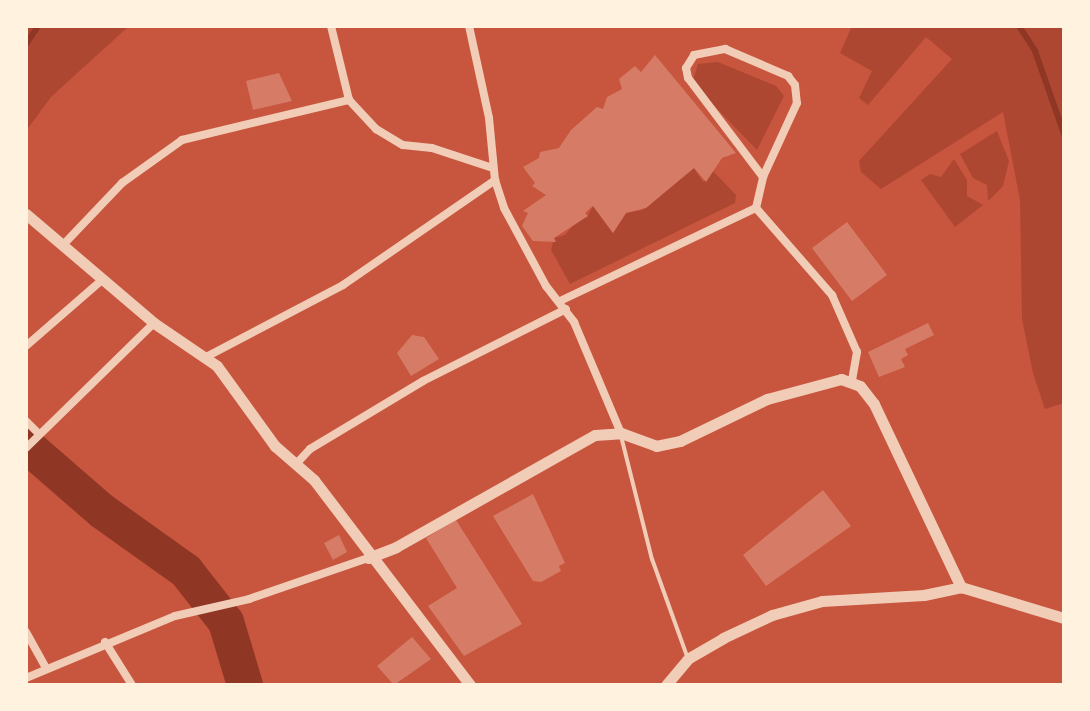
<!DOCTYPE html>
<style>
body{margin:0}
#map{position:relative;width:1090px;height:711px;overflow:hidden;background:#c8553d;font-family:Signika,sans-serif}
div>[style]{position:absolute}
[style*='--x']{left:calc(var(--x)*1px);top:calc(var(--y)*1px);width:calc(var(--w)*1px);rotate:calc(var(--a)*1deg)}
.green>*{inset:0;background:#ae4732}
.stream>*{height:6px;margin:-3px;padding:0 3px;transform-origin:3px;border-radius:3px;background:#8f3625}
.river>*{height:36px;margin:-18px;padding:0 18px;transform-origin:18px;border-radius:18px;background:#8f3625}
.building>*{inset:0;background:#d67c66}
.service>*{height:4px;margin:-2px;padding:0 2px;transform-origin:2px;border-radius:2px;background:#f1ccb7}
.minor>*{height:8px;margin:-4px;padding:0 4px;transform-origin:4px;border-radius:4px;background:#f1ccb7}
.tertiary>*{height:11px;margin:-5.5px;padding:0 5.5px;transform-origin:5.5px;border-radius:5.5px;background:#f1ccb7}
span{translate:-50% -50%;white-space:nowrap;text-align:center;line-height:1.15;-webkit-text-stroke:8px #fff3e0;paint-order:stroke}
.frame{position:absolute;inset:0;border:28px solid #fff3e0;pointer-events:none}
</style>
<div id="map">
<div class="green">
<i style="clip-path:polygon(26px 26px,129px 26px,51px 97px,26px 131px)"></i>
<i style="clip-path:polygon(852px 26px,1064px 26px,1064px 403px,1045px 409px,1033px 373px,1022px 319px,1020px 200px,1003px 112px,881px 189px,861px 172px,859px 161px,952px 59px,926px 37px,868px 105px,859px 98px,872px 71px,840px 53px)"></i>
<i style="clip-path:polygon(718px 62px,776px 86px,784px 96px,757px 150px,692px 83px,698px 64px)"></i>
<i style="clip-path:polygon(997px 131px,1009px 161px,1003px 186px,988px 201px,987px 185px,973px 178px,960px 154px)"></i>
<i style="clip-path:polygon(954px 159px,967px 180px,967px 196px,983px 205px,955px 227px,921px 180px,930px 174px,941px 177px)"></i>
<i style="clip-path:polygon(694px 168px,703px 182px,713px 171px,736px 195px,735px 203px,570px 284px,551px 250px,554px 238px,565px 235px,582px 215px,587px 217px,593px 206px,613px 233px,626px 213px,642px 210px)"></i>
</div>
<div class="stream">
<i style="--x:1019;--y:26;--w:30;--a:57"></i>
<i style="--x:1035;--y:51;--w:88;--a:70.7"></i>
<i style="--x:26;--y:44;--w:22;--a:-56"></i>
</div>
<div class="river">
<i style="--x:26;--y:445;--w:101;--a:41"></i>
<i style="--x:102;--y:511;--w:103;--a:35.5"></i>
<i style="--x:186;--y:571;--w:65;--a:51.9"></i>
<i style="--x:226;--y:622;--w:66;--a:73.2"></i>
</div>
<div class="building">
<i style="clip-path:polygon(655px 55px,736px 153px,722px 158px,706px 182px,694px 168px,646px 208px,626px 213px,613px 233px,593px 206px,585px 213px,588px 216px,554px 238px,556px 242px,533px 241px,522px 226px,528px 213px,523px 211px,546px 195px,532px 186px,535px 183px,523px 167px,539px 158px,540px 152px,559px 148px,571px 130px,597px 107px,603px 109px,607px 97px,622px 89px,619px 79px,635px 66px,641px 72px)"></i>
<i style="clip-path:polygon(279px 73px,292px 101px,253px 110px,246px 81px)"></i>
<i style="clip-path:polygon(847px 222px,887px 275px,852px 301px,812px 248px)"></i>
<i style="clip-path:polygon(928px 323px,934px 335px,905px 349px,908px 355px,901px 359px,905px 367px,879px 377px,868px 352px)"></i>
<i style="clip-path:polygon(412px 335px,424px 337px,439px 359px,411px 376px,397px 353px)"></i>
<i style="clip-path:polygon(823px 490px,851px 526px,766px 586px,743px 555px)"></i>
<i style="clip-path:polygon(533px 494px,565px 563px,559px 566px,561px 571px,541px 582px,533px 581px,493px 516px)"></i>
<i style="clip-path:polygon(456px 520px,522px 624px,464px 656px,428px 606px,457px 588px,426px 538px)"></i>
<i style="clip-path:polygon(339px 535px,347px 552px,333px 560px,324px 543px)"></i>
<i style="clip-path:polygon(412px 637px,431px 659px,394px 685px,377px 666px)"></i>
</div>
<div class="service">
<i style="--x:621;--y:436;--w:127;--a:75.9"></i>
<i style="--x:652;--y:559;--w:103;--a:70.2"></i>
</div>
<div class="minor">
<i style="--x:331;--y:26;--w:76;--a:76.3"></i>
<i style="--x:349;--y:100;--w:40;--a:47"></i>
<i style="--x:376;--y:129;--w:31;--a:31"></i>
<i style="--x:403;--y:145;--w:29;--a:6"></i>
<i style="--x:432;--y:148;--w:64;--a:18.2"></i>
<i style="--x:469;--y:26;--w:94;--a:77.7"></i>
<i style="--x:489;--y:118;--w:62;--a:84.5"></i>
<i style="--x:495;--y:180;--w:29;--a:72"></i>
<i style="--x:504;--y:208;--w:89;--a:61.7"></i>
<i style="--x:546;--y:286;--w:46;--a:52.1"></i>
<i style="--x:574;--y:322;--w:121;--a:67.1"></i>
<i style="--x:756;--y:208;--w:32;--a:-77"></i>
<i style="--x:763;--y:177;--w:124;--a:-127.1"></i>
<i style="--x:688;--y:78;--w:10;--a:-101"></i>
<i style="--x:686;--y:68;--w:15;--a:-58"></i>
<i style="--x:694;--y:55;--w:32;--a:-11"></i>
<i style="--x:725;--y:49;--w:69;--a:23.2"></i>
<i style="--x:788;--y:76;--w:11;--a:52"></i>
<i style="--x:795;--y:85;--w:18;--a:84"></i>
<i style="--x:797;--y:103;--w:81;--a:114.7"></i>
<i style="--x:756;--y:208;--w:116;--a:48.9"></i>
<i style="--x:832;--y:295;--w:62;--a:66.3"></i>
<i style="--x:857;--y:352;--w:29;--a:100"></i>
<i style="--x:63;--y:245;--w:86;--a:-46.4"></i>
<i style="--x:122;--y:183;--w:74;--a:-35.6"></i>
<i style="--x:182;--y:140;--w:172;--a:-13.5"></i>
<i style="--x:560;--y:301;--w:217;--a:-25.4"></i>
<i style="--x:26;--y:346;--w:101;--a:-41"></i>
<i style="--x:206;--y:357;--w:155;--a:-27.7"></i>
<i style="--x:343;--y:285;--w:185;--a:-34.6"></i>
<i style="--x:26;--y:421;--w:18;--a:45"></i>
<i style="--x:26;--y:448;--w:179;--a:-44.3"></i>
<i style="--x:297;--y:463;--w:19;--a:-47"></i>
<i style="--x:310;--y:449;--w:132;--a:-31"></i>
<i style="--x:423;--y:381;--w:160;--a:-26.7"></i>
<i style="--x:26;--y:632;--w:41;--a:60.9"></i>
<i style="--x:105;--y:642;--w:51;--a:57.9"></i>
<i style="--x:26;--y:678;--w:161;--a:-22.6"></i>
<i style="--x:175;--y:616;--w:76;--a:-12.9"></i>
<i style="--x:249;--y:599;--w:126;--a:-19"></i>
</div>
<div class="tertiary">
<i style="--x:26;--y:214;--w:168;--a:40.4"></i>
<i style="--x:154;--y:323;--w:76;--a:34.3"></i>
<i style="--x:217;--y:366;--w:99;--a:54.1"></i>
<i style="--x:275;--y:446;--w:52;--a:41.1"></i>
<i style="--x:314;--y:480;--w:258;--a:52.7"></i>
<i style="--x:368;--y:558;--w:30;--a:-21"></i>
<i style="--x:396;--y:547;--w:228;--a:-29.4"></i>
<i style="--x:595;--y:435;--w:26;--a:-4"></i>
<i style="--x:621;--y:433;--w:37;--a:20"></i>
<i style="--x:656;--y:446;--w:25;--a:-12"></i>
<i style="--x:680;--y:441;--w:97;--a:-25.8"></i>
<i style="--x:767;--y:399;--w:77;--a:-15.1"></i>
<i style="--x:841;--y:379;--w:20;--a:20"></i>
<i style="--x:860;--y:386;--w:23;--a:52"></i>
<i style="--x:874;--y:404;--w:203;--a:64.6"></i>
<i style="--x:666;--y:685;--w:35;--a:-50"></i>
<i style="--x:689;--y:658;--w:39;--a:-30"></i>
<i style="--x:723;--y:638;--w:54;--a:-25.1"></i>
<i style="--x:772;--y:615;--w:52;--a:-15.6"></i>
<i style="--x:822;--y:601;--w:102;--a:-3.4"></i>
<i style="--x:924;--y:595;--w:38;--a:-12"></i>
<i style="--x:961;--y:587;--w:108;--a:16.8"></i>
</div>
<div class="frame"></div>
</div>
